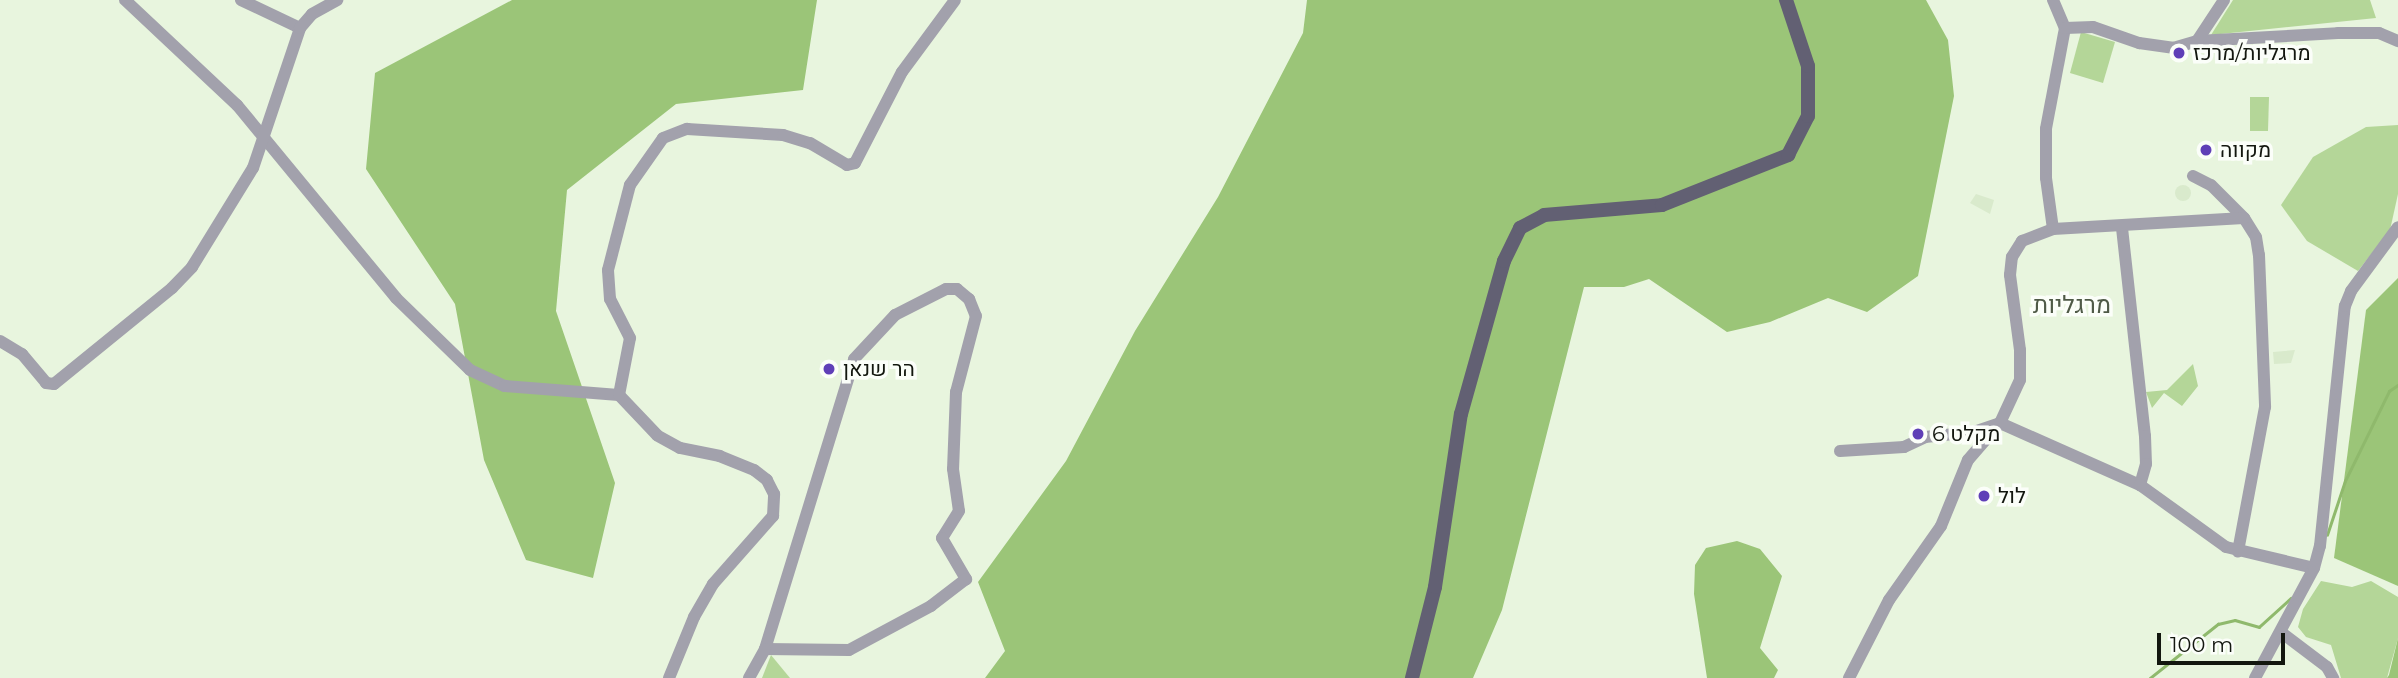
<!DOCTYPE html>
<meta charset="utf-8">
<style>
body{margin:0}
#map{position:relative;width:2398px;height:678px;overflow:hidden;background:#e8f5de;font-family:Montserrat,Heebo,sans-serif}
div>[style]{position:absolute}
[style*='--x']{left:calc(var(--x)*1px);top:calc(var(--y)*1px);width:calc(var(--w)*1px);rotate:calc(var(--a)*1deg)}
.built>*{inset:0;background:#d9eacc}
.round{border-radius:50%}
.green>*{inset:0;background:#b4d698}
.forest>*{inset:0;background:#9bc578}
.stream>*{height:2.5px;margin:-1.25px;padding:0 1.25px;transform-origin:1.25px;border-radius:1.25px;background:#8fb96c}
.minor>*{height:12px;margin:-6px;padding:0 6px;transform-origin:6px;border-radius:6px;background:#a2a1ac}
.major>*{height:14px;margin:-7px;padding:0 7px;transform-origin:7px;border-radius:7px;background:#626073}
.dots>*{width:19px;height:19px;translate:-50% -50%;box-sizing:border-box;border:4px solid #fbfef9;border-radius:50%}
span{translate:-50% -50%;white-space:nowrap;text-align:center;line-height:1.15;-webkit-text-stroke:7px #fbfef9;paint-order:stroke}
.poi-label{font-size:21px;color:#13170f}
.left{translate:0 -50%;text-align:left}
.quarter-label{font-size:24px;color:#4f5a47}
.scale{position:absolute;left:2157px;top:633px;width:128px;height:32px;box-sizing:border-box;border:4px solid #13170f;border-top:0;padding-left:9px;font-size:21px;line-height:24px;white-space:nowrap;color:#13170f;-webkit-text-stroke:5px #fbfef9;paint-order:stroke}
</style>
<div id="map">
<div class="built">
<i class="round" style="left:2175px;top:185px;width:16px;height:16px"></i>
<i style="clip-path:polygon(1976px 194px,1994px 200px,1990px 214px,1970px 203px)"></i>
<i style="clip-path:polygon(2295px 350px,2291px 363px,2274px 364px,2273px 352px)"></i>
</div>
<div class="green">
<i style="clip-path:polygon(2233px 0,2370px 0,2376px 18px,2211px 35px)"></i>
<i style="clip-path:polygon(2081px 32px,2115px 42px,2103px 83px,2070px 73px)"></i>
<i style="clip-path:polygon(2250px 97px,2269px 97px,2268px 131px,2250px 131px)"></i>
<i style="clip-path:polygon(2398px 125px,2398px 194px,2390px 230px,2358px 271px,2307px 241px,2281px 205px,2313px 157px,2366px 127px)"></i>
<i style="clip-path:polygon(2193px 364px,2198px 386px,2182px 406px,2164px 393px,2152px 408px,2146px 392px,2167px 390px)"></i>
<i style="clip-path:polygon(2321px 581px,2352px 587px,2371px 581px,2398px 597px,2398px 638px,2387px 678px,2341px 678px,2331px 645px,2306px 637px,2298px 627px,2303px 609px)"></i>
<i style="clip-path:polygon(771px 655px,790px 678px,762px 678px)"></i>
</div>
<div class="forest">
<i style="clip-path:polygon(512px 0,817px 0,803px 90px,676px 104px,567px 190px,556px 311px,615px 483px,593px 578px,526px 560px,484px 460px,455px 304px,366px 169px,375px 73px)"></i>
<i style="clip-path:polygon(1307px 0,1926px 0,1948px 40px,1954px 96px,1918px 276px,1867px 312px,1828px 298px,1770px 322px,1727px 332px,1649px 279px,1624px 287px,1584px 287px,1502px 610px,1473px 678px,985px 678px,1005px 651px,978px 582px,1066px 461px,1135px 331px,1218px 197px,1303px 33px)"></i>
<i style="clip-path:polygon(2398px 278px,2398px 586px,2334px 558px,2366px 310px)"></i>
<i style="clip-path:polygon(1737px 541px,1760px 549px,1782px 576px,1760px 648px,1778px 670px,1774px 678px,1707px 678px,1694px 594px,1695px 565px,1706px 548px)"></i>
<i style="clip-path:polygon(2398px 638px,2398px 678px,2387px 678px,2389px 675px)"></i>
</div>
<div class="stream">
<i style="--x:2327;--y:535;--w:57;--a:-71.6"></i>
<i style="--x:2345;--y:481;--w:100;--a:-63.9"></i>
<i style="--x:2389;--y:391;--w:11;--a:-34"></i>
<i style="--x:2150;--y:678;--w:87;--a:-38.5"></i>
<i style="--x:2218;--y:624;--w:17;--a:-13"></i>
<i style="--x:2235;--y:620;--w:25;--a:16"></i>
<i style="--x:2259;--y:627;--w:43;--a:-42.2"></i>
</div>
<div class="minor">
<i style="--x:125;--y:0;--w:154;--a:43.2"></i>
<i style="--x:237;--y:105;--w:250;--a:50.5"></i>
<i style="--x:396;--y:298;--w:103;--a:44.2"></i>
<i style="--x:470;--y:370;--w:38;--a:25"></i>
<i style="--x:505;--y:386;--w:114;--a:4.5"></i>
<i style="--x:241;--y:0;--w:65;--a:25.4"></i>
<i style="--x:2053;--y:0;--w:30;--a:67"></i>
<i style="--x:2065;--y:28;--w:103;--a:100.7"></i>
<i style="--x:2046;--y:129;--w:49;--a:90"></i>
<i style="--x:2046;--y:178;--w:51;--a:82.2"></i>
<i style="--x:2065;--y:28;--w:28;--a:-2"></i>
<i style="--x:2093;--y:27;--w:49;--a:19.2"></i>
<i style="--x:2139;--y:43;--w:34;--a:8"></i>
<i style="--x:2173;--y:48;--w:25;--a:-16"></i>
<i style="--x:2197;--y:41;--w:141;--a:-3.2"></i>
<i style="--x:2338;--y:33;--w:41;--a:0"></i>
<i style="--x:2379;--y:33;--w:21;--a:23"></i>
<i style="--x:2197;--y:41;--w:49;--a:-56.6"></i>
<i style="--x:2193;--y:176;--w:20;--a:27"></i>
<i style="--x:2211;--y:185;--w:47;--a:45"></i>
<i style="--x:2244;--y:218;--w:22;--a:58"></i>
<i style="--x:2256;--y:237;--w:18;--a:81"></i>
<i style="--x:2259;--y:255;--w:152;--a:87.7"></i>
<i style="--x:2265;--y:407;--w:147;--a:100.6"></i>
<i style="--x:2122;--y:228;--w:209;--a:83.7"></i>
<i style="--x:2145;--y:436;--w:28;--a:88"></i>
<i style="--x:2146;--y:464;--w:22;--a:106"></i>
<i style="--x:946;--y:289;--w:11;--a:0"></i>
<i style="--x:957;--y:289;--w:16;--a:40"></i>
<i style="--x:969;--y:299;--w:18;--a:68"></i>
<i style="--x:976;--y:316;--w:79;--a:104.7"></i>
<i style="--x:956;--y:392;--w:77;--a:92.2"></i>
<i style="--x:953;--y:469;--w:42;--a:81.9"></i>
<i style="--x:959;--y:511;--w:32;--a:122"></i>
<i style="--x:942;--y:538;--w:48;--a:59.7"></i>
<i style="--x:966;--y:579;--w:44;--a:142.4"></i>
<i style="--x:931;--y:606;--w:93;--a:151.8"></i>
<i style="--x:849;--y:650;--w:84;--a:-179.3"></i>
<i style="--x:765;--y:649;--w:303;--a:-72.9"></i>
<i style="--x:854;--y:359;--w:60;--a:-47"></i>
<i style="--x:895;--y:315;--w:57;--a:-27"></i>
<i style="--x:0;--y:341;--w:26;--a:31"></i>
<i style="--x:22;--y:354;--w:38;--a:50"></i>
<i style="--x:46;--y:383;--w:8;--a:7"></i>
<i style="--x:54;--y:384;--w:152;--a:-39.1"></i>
<i style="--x:172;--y:288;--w:29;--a:-46"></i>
<i style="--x:192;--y:267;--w:116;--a:-58.4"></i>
<i style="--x:253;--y:168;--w:148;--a:-71.4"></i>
<i style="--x:300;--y:28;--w:18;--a:-49"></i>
<i style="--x:312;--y:14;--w:29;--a:-29"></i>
<i style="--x:1840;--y:451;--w:64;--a:-3.6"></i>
<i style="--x:1904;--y:447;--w:23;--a:-25"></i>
<i style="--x:1925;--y:437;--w:49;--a:-5.8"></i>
<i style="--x:1974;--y:432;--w:28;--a:-19"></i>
<i style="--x:2000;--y:423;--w:153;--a:23.9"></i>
<i style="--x:2140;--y:485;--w:106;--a:35.8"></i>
<i style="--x:2226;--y:547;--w:90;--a:13.4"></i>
<i style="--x:2282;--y:633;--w:56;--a:37.1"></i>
<i style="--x:2327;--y:667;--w:13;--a:61"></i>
<i style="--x:669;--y:678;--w:66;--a:-67.7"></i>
<i style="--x:694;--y:617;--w:38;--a:-60"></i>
<i style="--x:713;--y:584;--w:91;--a:-48.6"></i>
<i style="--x:773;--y:516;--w:22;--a:-87"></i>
<i style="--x:774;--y:494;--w:16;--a:-117"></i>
<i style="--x:767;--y:480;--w:16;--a:-142"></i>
<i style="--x:754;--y:470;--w:37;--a:-158"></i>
<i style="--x:720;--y:456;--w:41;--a:-168.7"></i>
<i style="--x:680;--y:448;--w:26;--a:-151"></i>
<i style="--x:657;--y:435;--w:55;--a:-133.5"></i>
<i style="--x:619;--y:395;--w:58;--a:-79.1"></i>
<i style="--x:630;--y:338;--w:44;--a:-117.1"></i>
<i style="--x:610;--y:299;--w:29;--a:-94"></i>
<i style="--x:608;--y:270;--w:88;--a:-75.5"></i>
<i style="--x:630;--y:185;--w:57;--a:-54.9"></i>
<i style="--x:663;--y:138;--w:26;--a:-21"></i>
<i style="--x:687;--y:129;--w:96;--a:3.6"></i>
<i style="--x:783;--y:135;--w:28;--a:17"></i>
<i style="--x:810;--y:143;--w:43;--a:30.7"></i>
<i style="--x:847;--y:165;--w:8;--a:-14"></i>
<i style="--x:855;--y:163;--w:102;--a:-62.7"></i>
<i style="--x:902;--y:72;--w:89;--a:-53.6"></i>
<i style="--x:749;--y:678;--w:33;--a:-61"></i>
<i style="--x:1849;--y:678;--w:88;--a:-62.9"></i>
<i style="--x:1889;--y:600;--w:90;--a:-54.9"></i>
<i style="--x:1941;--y:526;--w:71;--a:-67.8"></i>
<i style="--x:1968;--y:460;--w:49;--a:-49.1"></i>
<i style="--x:2000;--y:423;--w:47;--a:-65.1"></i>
<i style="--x:2020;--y:380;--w:30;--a:-90"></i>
<i style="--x:2020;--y:350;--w:76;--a:-97.6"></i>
<i style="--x:2010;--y:275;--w:18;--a:-84"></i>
<i style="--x:2012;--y:257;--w:19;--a:-58"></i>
<i style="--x:2022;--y:241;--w:33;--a:-21"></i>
<i style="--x:2053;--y:229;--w:191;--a:-3.3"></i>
<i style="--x:2255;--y:678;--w:125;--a:-61.8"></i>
<i style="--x:2314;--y:568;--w:23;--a:-75"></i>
<i style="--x:2320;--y:546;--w:241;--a:-84.1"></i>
<i style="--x:2345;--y:306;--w:16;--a:-68"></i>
<i style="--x:2351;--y:291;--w:79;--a:-53.7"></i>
</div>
<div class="major">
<i style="--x:1412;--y:678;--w:94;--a:-75.8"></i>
<i style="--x:1435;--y:587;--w:175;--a:-81.5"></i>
<i style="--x:1461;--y:414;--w:159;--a:-74.3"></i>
<i style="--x:1504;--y:261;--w:37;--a:-64"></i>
<i style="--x:1520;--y:228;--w:27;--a:-28"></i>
<i style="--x:1544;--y:215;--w:118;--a:-4.8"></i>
<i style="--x:1662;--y:205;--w:136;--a:-21.6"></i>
<i style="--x:1788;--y:155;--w:44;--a:-62.9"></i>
<i style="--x:1808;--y:116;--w:50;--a:-90"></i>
<i style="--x:1808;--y:66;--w:70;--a:-108.4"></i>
</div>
<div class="dots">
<i style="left:2179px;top:53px;background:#5f3fb7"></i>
<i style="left:2206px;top:150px;background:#5f3fb7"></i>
<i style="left:829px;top:369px;background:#5f3fb7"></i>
<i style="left:1918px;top:434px;background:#5f3fb7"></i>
<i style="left:1984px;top:496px;background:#5f3fb7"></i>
</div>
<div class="poi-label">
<span class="left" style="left:2193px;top:53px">מרגליות/מרכז</span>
<span class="left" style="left:2220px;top:150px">מקווה</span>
<span class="left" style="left:843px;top:369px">הר שנאן</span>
<span class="left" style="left:1932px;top:434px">מקלט 6</span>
<span class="left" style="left:1998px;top:496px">לול</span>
</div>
<div class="quarter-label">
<span style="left:2072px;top:305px">מרגליות</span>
</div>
<div class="scale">100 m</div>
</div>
